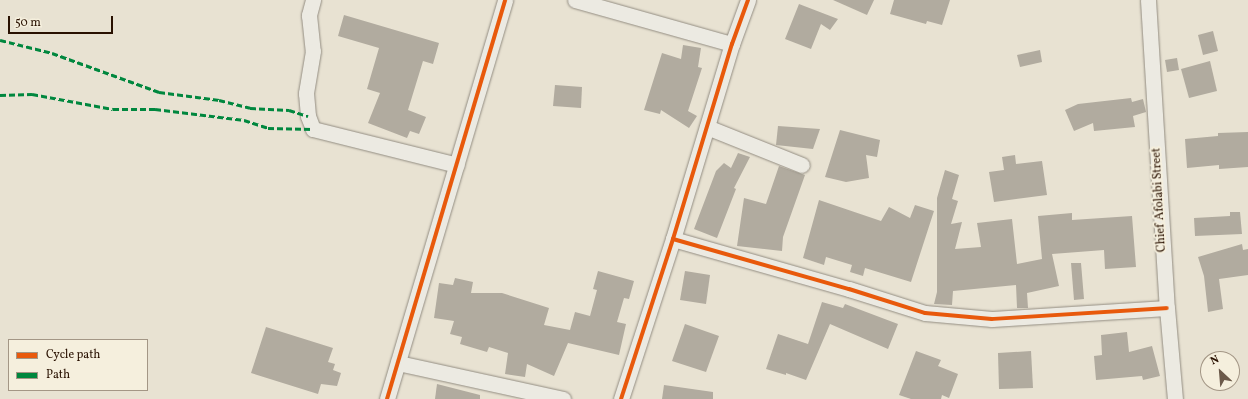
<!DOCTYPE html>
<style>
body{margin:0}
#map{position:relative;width:1248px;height:399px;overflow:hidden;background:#e8e2d2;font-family:Vollkorn,serif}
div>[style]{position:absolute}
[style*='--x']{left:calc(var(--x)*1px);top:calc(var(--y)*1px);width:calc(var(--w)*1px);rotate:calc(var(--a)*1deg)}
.building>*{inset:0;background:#b1ab9f}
.roads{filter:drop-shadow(0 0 1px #938d82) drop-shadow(0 0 1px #938d82)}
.minor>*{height:15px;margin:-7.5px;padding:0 7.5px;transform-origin:7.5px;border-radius:7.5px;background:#eceae2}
.quiet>*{height:3px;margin-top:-1.5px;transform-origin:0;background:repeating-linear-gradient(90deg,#00873e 0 6px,transparent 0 9px)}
.cycleway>*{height:4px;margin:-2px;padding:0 2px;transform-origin:2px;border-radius:2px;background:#e8590c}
span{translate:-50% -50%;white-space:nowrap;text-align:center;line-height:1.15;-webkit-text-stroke:4px #f5efdd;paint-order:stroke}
.street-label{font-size:12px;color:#291101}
.legend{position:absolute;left:8px;top:339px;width:140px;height:52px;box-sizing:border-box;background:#f5efdd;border:1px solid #a39685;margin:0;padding:5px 7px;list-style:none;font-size:12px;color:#291101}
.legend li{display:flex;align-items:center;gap:8px;height:20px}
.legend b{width:20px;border:1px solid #a39685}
.north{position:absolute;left:1200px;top:351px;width:40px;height:40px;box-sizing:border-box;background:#f5efdd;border:1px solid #a39685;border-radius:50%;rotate:334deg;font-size:11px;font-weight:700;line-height:16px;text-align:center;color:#291101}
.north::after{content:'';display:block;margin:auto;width:14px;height:18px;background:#6c5a4a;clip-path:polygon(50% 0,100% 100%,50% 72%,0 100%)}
.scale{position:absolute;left:8px;top:16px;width:105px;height:18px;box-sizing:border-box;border:2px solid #291101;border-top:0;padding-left:5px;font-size:12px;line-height:14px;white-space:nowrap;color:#291101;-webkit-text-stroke:3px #f5efdd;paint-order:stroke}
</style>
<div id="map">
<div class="building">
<i style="clip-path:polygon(833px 0,874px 0,867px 15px)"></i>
<i style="clip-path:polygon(894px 0,950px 0,942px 25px,927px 21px,926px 24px,890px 14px)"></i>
<i style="clip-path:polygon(799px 4px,838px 19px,830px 30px,821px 24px,811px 49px,785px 39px)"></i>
<i style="clip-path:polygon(344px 15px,439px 43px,433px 64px,423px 61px,408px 110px,426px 117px,419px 134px,410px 131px,407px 138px,368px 123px,380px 93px,367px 89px,379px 48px,338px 36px)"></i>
<i style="clip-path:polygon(1213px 31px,1218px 51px,1203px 55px,1198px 35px)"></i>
<i style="clip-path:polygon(683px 45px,701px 48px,698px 67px,702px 68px,688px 111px,697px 116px,689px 128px,661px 110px,660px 114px,644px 110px,662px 53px,681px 59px)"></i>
<i style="clip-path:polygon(1040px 50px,1042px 62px,1020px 67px,1017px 55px)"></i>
<i style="clip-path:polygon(1177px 58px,1179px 70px,1167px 72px,1165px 60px)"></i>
<i style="clip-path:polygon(1210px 61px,1217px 91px,1189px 98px,1181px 69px)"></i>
<i style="clip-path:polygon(555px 85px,582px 87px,581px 108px,553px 106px)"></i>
<i style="clip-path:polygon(1131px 98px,1132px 102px,1143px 99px,1146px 112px,1133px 116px,1135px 127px,1094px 131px,1093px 123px,1074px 131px,1065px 110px,1078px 104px)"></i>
<i style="clip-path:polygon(778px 126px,820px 129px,813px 149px,776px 145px)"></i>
<i style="clip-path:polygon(840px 130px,880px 140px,877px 157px,866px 155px,869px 178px,846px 182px,825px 177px)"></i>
<i style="clip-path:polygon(1248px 132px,1248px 167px,1219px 169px,1219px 165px,1187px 168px,1185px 139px,1218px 136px,1218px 133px)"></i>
<i style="clip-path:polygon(738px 153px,750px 157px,734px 188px,736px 189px,717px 238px,694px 229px,716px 171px,724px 163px,731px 168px)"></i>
<i style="clip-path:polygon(1015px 155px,1016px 164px,1042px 161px,1047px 195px,994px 202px,989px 172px,1004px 170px,1002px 157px)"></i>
<i style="clip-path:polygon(779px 166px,805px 175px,783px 237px,782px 251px,737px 246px,744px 198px,766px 204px)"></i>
<i style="clip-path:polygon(945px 170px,959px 175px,952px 199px,958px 201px,951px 224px,962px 222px,955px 249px,981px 247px,977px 223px,1012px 219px,1017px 264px,1042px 259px,1038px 216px,1072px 213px,1072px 220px,1132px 216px,1136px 267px,1105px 269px,1104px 250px,1052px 254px,1059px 286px,1027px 293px,1028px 308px,1017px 308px,1016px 285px,953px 291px,952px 305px,934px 304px,937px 292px,937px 198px)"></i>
<i style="clip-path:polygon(819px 200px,881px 221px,889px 207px,910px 218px,915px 205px,934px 211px,911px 282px,865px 268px,863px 276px,850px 272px,852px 265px,826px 257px,824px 265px,803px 258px)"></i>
<i style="clip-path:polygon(1230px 212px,1240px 212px,1242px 234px,1195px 236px,1194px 218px,1230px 216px)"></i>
<i style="clip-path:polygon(1242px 244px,1243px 250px,1248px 249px,1248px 275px,1219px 279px,1223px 309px,1208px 312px,1204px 276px,1198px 257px)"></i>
<i style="clip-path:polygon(1071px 263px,1081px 263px,1084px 299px,1074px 300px)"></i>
<i style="clip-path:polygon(598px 271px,634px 281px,629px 299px,624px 298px,617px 322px,626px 324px,619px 355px,568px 343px,554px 376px,527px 364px,525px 377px,505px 374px,508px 353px,489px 347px,487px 352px,460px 344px,462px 337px,450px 334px,454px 321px,434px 318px,439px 283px,453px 285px,455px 278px,473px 282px,471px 293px,502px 293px,549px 308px,544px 325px,570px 330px,575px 312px,590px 316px,597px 290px,593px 289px)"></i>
<i style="clip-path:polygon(685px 271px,710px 275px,706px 304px,680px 300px)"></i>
<i style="clip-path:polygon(822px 302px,843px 308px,845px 304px,898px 324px,888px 349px,830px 324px,806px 380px,786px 373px,786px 375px,766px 369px,778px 334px,808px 344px)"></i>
<i style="clip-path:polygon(685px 324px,719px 336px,706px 372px,672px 361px)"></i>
<i style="clip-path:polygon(266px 327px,333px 348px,328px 362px,335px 364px,333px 370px,341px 373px,337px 386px,321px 384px,318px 394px,251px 373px)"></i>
<i style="clip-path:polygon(1127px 332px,1129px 352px,1152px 346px,1160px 376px,1143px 380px,1142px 376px,1096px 380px,1094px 356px,1102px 355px,1101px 335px)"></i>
<i style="clip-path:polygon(916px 351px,941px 360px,938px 366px,958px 374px,949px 398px,942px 395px,941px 399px,911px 399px,899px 395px)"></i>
<i style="clip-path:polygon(1031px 351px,1033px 388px,999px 389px,998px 353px)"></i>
<i style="clip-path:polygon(437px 384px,480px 395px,480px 399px,435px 399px)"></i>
<i style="clip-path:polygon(664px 385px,713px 392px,713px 399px,662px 399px)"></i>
</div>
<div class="roads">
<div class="minor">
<i style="--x:313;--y:0;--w:16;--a:105"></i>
<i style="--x:309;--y:15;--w:36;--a:84"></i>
<i style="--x:313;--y:51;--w:43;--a:99.5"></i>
<i style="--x:306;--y:93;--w:23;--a:85"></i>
<i style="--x:308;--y:116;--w:14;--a:69"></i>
<i style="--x:313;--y:129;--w:148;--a:14"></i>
<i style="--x:575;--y:0;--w:163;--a:15.7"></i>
<i style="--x:1148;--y:0;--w:309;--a:86.5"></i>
<i style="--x:1167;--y:308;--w:91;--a:85"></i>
<i style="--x:707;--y:127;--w:102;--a:21.8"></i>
<i style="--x:673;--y:239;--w:183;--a:15.9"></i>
<i style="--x:849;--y:289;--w:80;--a:17.5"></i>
<i style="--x:925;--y:313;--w:67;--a:5.1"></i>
<i style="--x:992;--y:319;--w:175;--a:-3.6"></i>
<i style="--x:398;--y:363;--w:169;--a:12.3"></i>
<i style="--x:387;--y:399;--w:416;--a:-73.5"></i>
<i style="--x:621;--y:399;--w:168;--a:-72"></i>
<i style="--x:673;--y:239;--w:204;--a:-73.2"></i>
<i style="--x:732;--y:44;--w:47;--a:-70"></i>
</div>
</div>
<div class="quiet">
<i style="--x:0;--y:40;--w:54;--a:14"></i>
<i style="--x:52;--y:53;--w:114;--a:20"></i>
<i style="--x:159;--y:92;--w:61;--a:7.6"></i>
<i style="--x:219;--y:100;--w:32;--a:14"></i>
<i style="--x:250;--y:108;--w:39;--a:3"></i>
<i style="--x:289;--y:110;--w:20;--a:18"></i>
<i style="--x:0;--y:95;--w:32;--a:-2"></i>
<i style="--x:32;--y:94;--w:82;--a:10.5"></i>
<i style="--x:113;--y:109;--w:42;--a:0"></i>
<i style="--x:155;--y:109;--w:90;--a:7"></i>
<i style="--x:244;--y:120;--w:25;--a:18"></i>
<i style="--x:268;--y:128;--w:45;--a:1.3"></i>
</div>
<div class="cycleway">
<i style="--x:673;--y:239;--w:183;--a:15.9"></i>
<i style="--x:849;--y:289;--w:80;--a:17.5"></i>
<i style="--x:925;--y:313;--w:67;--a:5.1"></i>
<i style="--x:992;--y:319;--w:175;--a:-3.6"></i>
<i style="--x:387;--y:399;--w:416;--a:-73.5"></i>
<i style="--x:621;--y:399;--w:168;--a:-72"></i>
<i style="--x:673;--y:239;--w:204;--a:-73.2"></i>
<i style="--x:732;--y:44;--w:47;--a:-70"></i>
</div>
<div class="street-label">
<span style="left:1160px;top:200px;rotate:-93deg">Chief Afolabi Street</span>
</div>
<ul class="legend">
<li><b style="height:5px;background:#e8590c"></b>Cycle path</li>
<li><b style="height:5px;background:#00873e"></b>Path</li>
</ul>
<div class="north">N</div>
<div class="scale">50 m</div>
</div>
